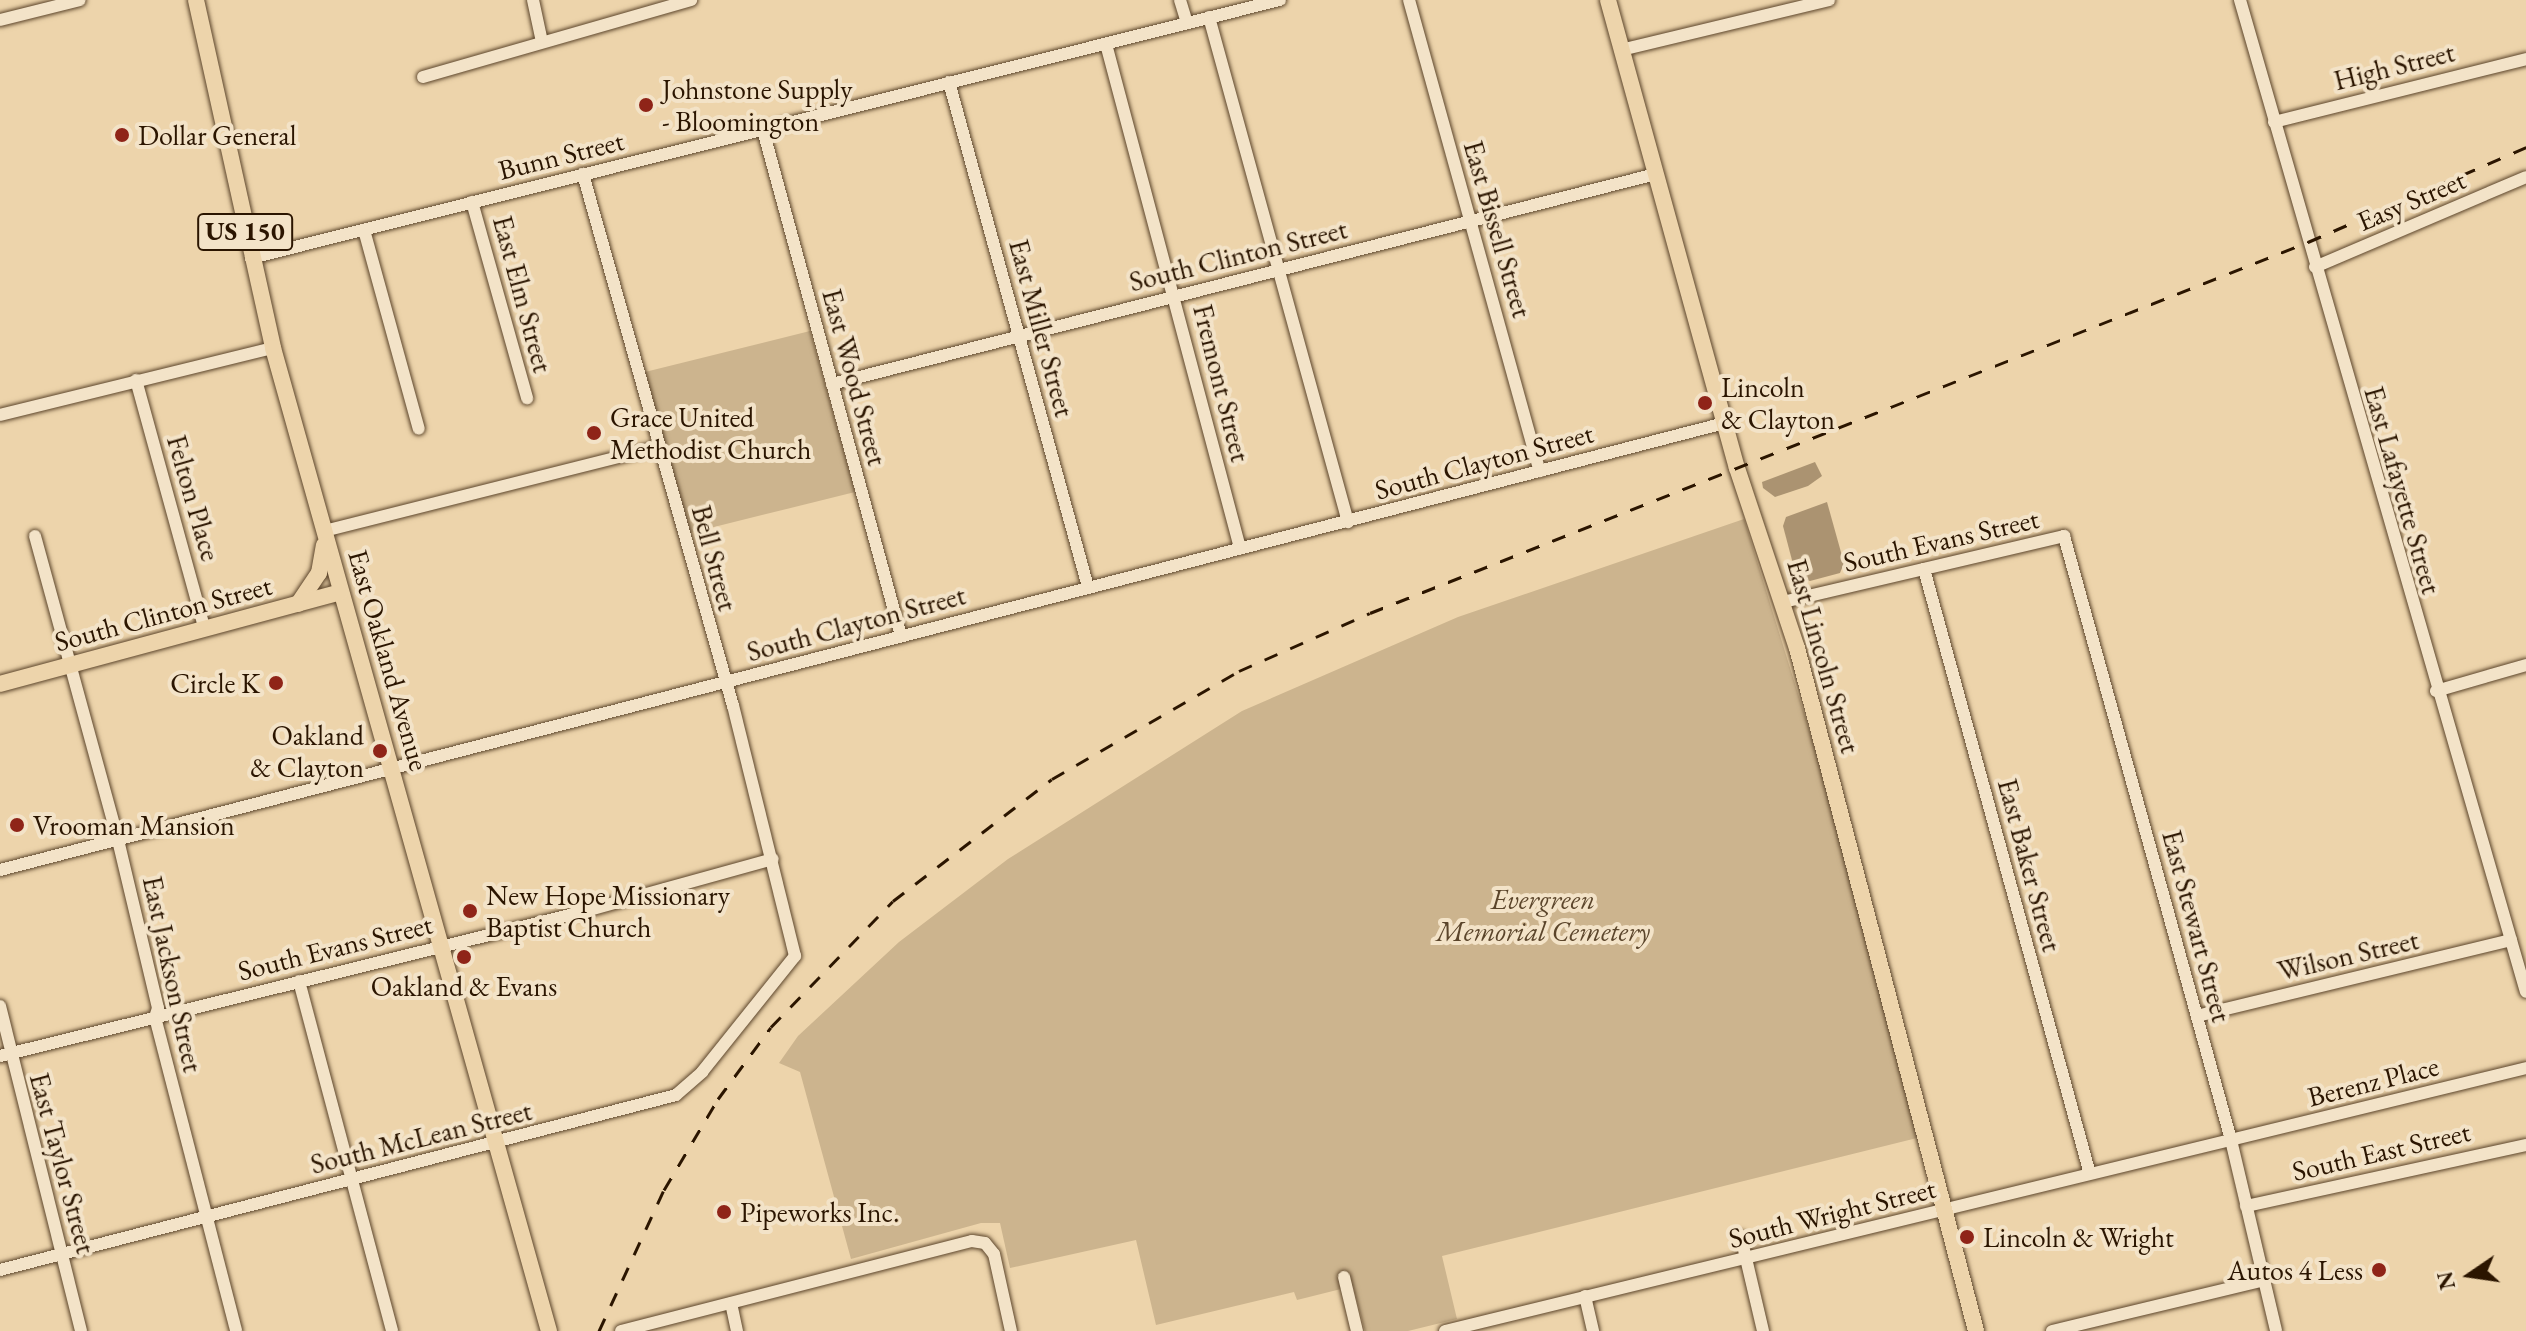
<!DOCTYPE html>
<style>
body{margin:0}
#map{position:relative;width:2526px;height:1331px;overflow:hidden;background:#edd4ab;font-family:"EB Garamond",serif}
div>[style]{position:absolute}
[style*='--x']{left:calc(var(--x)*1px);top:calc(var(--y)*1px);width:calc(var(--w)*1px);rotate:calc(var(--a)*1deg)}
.green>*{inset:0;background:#ccb48e}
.water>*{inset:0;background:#ab9371}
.roads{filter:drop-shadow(0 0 2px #5c452b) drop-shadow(0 0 2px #5c452b)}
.minor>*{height:12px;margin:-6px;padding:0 6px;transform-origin:6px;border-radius:6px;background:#f3e3c8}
.major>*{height:16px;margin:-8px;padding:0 8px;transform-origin:8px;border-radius:8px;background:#edd4ab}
.rail>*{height:3px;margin-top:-1.5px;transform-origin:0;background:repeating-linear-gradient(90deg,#2b1500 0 14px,transparent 0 28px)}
.dots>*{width:22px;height:22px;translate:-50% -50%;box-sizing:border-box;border:4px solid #f3e3c8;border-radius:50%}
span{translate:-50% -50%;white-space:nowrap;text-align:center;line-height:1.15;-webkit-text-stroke:8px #f3e3c8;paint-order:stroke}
.shield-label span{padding:2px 6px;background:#f3e3c8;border:2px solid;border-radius:6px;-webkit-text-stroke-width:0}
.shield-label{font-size:26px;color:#2b1500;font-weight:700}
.street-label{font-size:28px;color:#2b1500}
.poi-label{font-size:28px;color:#2b1500}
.left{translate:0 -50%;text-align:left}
.right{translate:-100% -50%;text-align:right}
.park-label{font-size:28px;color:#5b452b;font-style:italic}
.north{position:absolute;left:2430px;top:1235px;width:80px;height:80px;-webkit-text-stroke:6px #f3e3c8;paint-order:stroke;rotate:257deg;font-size:22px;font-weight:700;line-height:32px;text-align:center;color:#2b1500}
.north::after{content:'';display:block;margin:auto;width:28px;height:36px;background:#2b1500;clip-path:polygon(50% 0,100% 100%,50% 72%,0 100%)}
</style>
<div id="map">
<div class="green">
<i style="clip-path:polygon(810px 331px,855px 492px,690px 533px,645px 372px)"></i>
<i style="clip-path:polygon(1744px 519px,1817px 755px,1921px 1137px,1442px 1256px,1457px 1319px,1408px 1331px,1365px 1331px,1353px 1286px,1297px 1300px,1294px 1292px,1156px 1325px,1136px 1240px,1010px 1268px,1000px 1223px,981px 1223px,851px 1259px,800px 1072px,779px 1063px,798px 1036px,899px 942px,1008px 859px,1242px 711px,1458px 617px)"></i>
</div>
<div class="water">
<i style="clip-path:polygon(1815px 462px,1822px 476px,1808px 486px,1775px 497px,1763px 488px,1762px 482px)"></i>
<i style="clip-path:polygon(1827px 502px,1844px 563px,1840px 573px,1810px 581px,1800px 578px,1793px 564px,1783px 526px,1786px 517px)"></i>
</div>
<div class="roads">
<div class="minor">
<i style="--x:533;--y:0;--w:43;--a:77.9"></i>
<i style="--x:1180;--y:0;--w:24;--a:73"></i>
<i style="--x:1409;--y:0;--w:489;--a:74.5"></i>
<i style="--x:2240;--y:0;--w:1032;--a:73.92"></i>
<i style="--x:1209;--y:17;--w:524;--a:74.61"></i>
<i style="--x:0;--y:20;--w:82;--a:-14"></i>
<i style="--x:1106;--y:44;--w:522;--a:75.11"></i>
<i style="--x:1621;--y:50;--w:214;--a:-13.5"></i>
<i style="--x:423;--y:77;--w:279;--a:-16"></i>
<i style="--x:949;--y:82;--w:524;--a:74.61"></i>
<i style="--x:2274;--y:122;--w:260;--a:-14"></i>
<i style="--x:763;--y:130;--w:524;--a:74.74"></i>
<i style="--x:472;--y:202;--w:204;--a:74.3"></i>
<i style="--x:364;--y:230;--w:206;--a:74.6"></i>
<i style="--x:251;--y:258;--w:1061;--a:-14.08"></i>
<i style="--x:2315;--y:267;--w:229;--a:-23.1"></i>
<i style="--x:136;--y:380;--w:259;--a:74.6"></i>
<i style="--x:832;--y:384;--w:850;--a:-14.3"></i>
<i style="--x:0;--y:415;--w:281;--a:-13.8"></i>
<i style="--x:324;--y:531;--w:345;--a:-14.1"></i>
<i style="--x:35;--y:536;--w:315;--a:74.7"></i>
<i style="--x:118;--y:840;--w:173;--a:76.6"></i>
<i style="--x:158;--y:1008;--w:9;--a:108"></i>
<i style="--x:155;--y:1017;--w:324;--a:75.5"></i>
<i style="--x:1924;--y:569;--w:627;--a:74.66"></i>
<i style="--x:1783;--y:602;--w:289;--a:-13.2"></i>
<i style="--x:2064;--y:536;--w:627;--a:74.54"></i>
<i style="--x:2231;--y:1140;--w:196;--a:76.7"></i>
<i style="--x:2436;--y:691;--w:94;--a:-16.1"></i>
<i style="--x:0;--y:870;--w:1782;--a:-14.53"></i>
<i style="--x:299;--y:981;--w:362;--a:75.1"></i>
<i style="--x:0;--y:1006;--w:335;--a:76"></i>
<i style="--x:2197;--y:1016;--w:323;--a:-13.6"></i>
<i style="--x:0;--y:1056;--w:595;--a:-13.9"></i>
<i style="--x:578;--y:913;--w:202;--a:-15.5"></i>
<i style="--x:2246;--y:1206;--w:287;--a:-12.3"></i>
<i style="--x:1741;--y:1237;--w:97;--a:76.8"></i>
<i style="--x:0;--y:1270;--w:698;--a:-14.51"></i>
<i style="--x:676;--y:1095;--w:35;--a:-41"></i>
<i style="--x:702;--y:1072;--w:149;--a:-51.3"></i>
<i style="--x:795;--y:956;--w:258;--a:-103.9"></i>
<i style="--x:733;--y:706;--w:553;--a:-105.75"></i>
<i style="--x:1344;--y:1277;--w:56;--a:76.5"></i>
<i style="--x:1585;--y:1296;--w:36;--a:77"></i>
<i style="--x:731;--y:1303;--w:29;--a:78"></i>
<i style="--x:621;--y:1331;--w:362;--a:-14.4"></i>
<i style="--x:972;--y:1241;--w:13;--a:9"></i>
<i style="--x:985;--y:1243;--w:14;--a:51"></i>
<i style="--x:994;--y:1254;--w:79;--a:77.6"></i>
<i style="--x:1445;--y:1331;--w:1113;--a:-13.67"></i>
<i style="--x:2052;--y:1331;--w:218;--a:-13.5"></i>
</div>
<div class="major">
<i style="--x:196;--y:0;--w:356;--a:77.5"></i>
<i style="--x:273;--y:348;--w:1021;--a:74.32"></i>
<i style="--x:1608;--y:0;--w:485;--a:74.6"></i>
<i style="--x:1737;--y:468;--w:190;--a:71.6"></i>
<i style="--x:1797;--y:648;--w:706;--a:75.31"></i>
<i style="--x:298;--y:604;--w:37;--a:-56"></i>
<i style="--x:319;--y:573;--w:28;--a:-80"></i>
<i style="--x:0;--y:684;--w:352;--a:-15.1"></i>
</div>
</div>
<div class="rail">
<i style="--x:599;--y:1331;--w:155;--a:-65.3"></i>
<i style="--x:664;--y:1190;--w:106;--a:-59.3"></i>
<i style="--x:718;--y:1099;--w:89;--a:-53.6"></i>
<i style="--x:771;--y:1027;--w:175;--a:-45.9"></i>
<i style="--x:893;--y:901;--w:200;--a:-37.5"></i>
<i style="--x:1052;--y:779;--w:216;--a:-30"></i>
<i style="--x:1239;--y:671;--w:143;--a:-23.9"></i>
<i style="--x:1370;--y:613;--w:1009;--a:-21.58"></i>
<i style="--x:2308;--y:242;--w:238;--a:-23.5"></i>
</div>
<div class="dots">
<i style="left:646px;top:105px;background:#8f2418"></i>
<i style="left:122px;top:135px;background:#8f2418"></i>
<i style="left:1705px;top:403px;background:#8f2418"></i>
<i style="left:594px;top:433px;background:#8f2418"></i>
<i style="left:276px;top:683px;background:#8f2418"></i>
<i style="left:380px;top:751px;background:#8f2418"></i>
<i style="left:17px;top:825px;background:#8f2418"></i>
<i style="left:470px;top:911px;background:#8f2418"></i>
<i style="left:464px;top:957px;background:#8f2418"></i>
<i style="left:724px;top:1212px;background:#8f2418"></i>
<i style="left:1967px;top:1237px;background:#8f2418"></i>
<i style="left:2379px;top:1270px;background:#8f2418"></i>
</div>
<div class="shield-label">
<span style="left:245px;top:232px">US 150</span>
</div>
<div class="street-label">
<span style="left:2394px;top:66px;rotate:-14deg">High Street</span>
<span style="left:561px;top:155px;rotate:-14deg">Bunn Street</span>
<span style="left:2411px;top:200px;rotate:-23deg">Easy Street</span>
<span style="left:1498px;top:229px;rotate:74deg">East Bissell Street</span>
<span style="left:1238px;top:255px;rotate:-14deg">South Clinton Street</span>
<span style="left:523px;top:294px;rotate:75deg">East Elm Street</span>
<span style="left:1042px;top:328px;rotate:75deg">East Miller Street</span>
<span style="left:855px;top:377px;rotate:75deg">East Wood Street</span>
<span style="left:1222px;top:383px;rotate:76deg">Fremont Street</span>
<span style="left:1484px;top:461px;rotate:-15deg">South Clayton Street</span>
<span style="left:2403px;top:490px;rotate:74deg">East Lafayette Street</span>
<span style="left:194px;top:498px;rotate:74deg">Felton Place</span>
<span style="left:1941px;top:540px;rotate:-13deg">South Evans Street</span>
<span style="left:715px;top:558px;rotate:75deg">Bell Street</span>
<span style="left:163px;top:613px;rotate:-15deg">South Clinton Street</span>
<span style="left:856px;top:623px;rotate:-15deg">South Clayton Street</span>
<span style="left:1824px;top:656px;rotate:74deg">East Lincoln Street</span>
<span style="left:389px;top:660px;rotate:74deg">East Oakland Avenue</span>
<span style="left:2030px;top:865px;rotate:75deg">East Baker Street</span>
<span style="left:2197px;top:926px;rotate:75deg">East Stewart Street</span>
<span style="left:335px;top:947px;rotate:-14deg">South Evans Street</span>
<span style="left:2348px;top:955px;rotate:-13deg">Wilson Street</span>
<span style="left:173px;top:974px;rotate:78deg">East Jackson Street</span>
<span style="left:2373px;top:1081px;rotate:-14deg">Berenz Place</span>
<span style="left:421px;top:1137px;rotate:-14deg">South McLean Street</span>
<span style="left:2381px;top:1151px;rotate:-13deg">South East Street</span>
<span style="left:63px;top:1163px;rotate:75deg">East Taylor Street</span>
<span style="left:1832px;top:1213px;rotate:-14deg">South Wright Street</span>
</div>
<div class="poi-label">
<span class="left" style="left:662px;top:105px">Johnstone Supply<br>- Bloomington</span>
<span class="left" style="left:138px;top:135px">Dollar General</span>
<span class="left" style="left:1721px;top:403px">Lincoln<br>&amp; Clayton</span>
<span class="left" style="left:610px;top:433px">Grace United<br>Methodist Church</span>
<span class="right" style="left:260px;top:683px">Circle K</span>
<span class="right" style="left:364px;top:751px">Oakland<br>&amp; Clayton</span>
<span class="left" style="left:33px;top:825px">Vrooman Mansion</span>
<span class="left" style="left:486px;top:911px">New Hope Missionary<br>Baptist Church</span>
<span style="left:464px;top:986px">Oakland &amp; Evans</span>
<span class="left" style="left:740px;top:1212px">Pipeworks Inc.</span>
<span class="left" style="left:1983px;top:1237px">Lincoln &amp; Wright</span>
<span class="right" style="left:2363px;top:1270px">Autos 4 Less</span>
</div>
<div class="park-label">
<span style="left:1543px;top:915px">Evergreen<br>Memorial Cemetery</span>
</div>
<div class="north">N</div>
</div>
